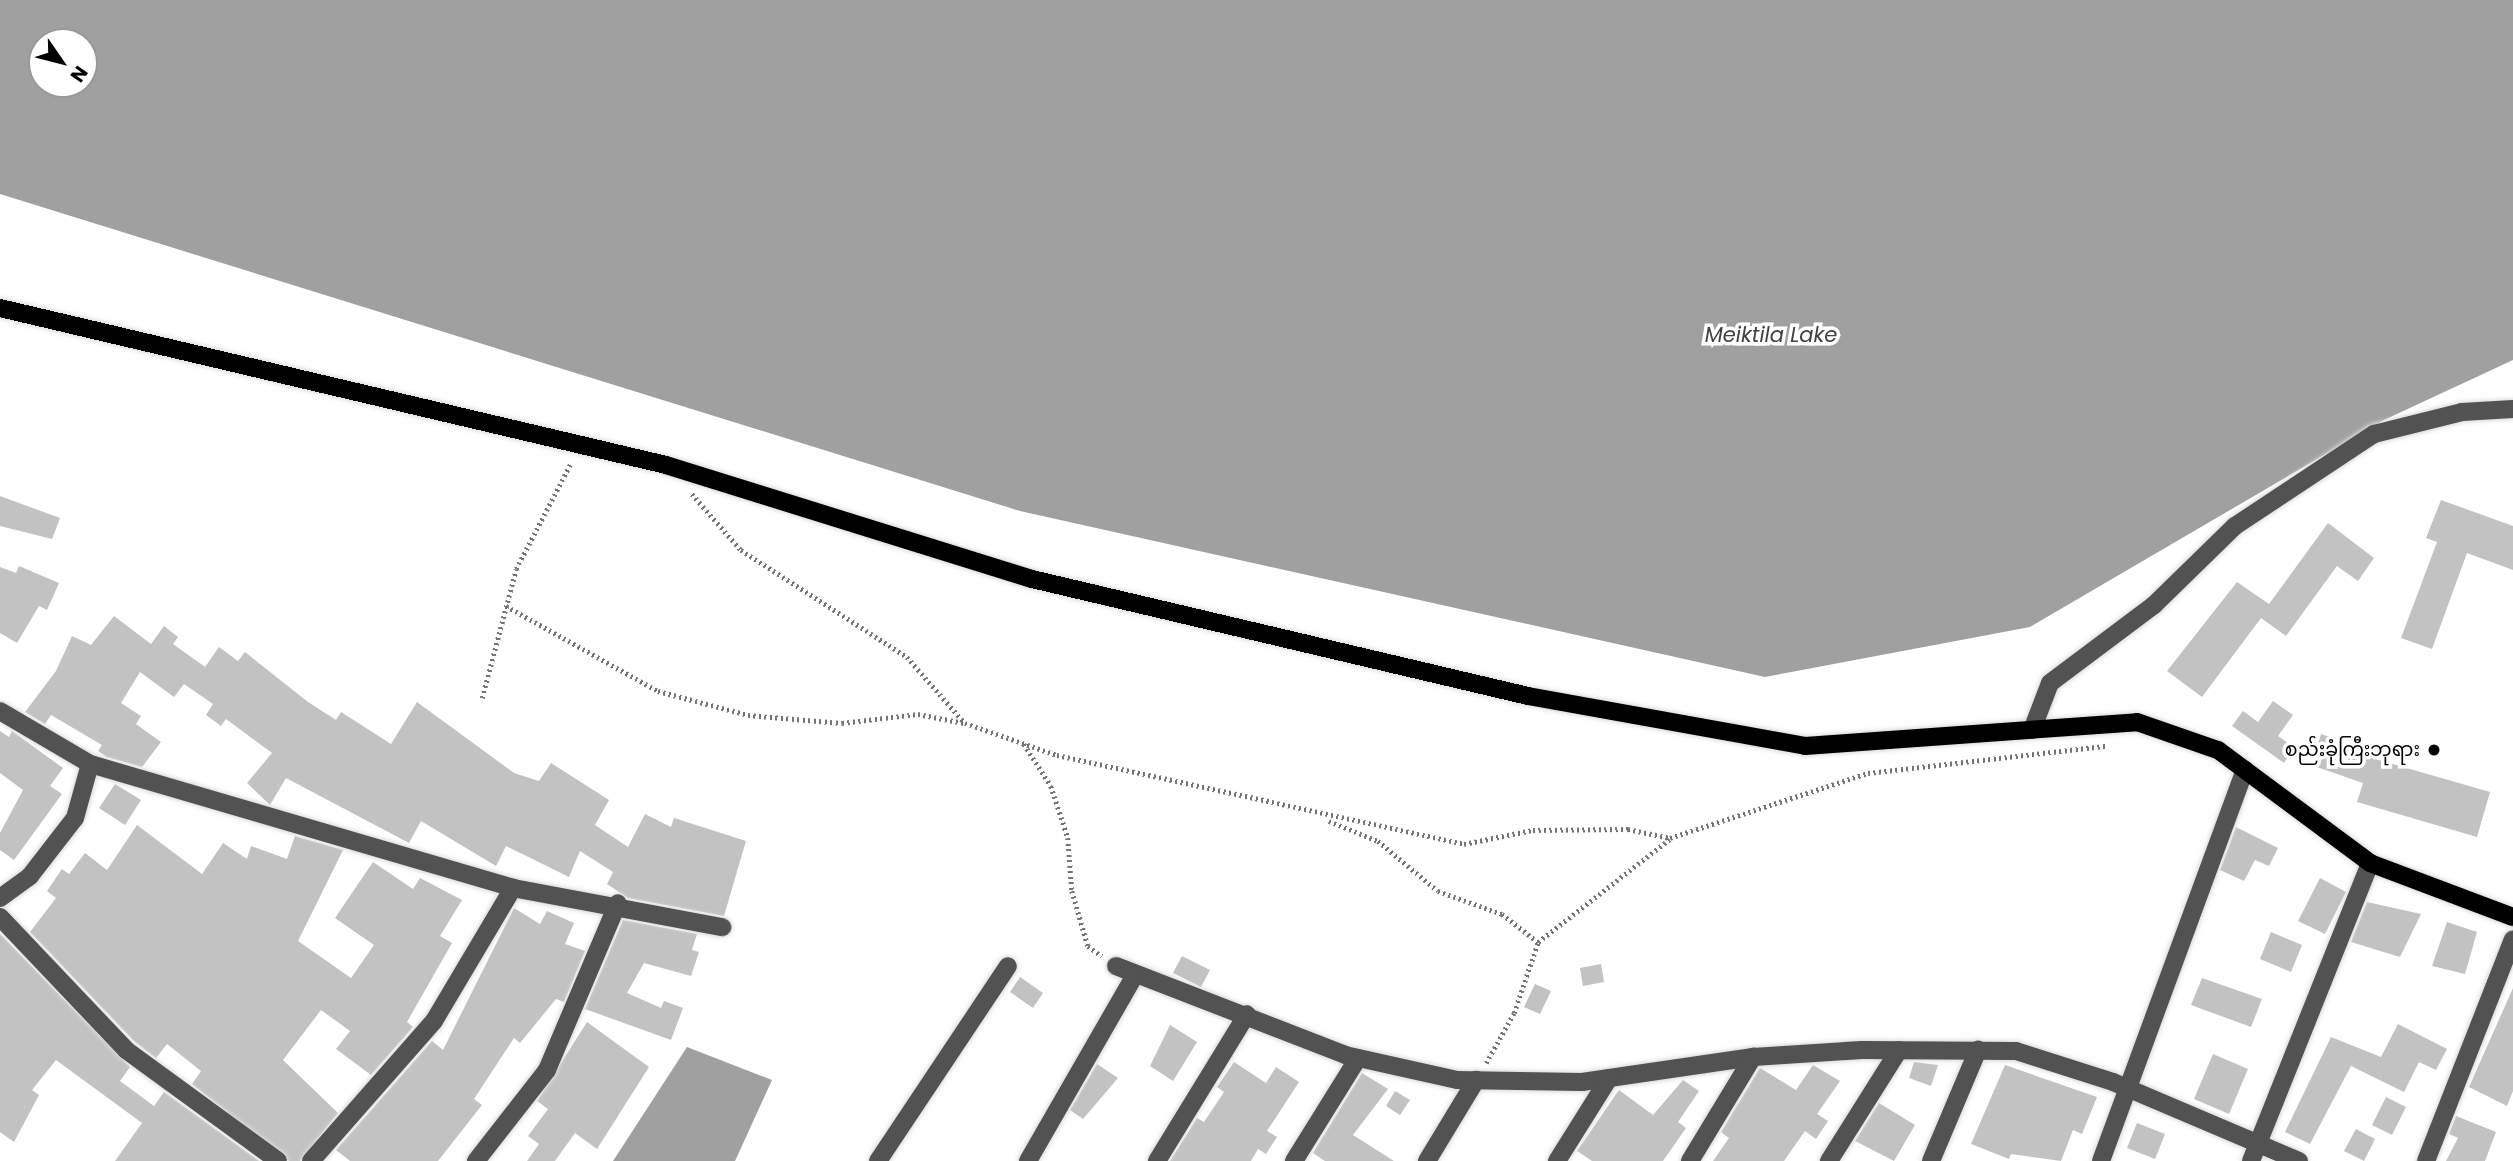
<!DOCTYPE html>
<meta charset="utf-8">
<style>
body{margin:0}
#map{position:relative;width:2513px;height:1161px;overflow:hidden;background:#fff;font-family:Poppins,"Noto Sans Myanmar",sans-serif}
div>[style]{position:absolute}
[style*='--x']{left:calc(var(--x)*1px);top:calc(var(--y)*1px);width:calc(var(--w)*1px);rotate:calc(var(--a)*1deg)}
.water>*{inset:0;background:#a0a0a0}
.building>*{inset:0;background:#c2c2c2}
.path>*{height:4.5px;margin-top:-2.25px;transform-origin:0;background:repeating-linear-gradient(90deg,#747474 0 2px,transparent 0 5.5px)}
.roads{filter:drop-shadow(0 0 2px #dbdbdb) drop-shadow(0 0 2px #dbdbdb)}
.minor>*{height:18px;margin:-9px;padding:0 9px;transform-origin:9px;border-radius:9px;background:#525252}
.major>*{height:18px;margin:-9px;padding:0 9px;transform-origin:9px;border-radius:9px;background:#000}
.dots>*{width:19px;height:19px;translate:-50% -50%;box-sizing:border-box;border:4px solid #fff;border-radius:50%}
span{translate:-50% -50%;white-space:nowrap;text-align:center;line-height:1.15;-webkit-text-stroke:7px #fff;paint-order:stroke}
.poi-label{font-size:19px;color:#000}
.right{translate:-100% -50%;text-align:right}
.water-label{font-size:21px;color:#414141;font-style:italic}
.north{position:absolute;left:28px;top:28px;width:70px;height:70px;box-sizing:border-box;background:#fff;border:2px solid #999;border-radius:50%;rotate:125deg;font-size:19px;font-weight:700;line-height:28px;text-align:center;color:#000}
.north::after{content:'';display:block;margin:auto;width:24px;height:32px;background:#000;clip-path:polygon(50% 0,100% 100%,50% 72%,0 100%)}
</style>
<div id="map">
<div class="water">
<i style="clip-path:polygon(evenodd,0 0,2513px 0,2513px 360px,2384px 420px,2030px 627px,1765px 677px,1020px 511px,0 194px,0 0,42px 42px,84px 42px,84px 84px,42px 84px,42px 42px)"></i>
<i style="clip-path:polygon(687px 1047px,772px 1080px,735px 1161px,613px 1161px)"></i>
</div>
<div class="building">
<i style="clip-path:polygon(0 496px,60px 518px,52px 539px,0 526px)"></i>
<i style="clip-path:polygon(2441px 500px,2513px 526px,2513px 570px,2467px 553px,2432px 649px,2401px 638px,2437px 542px,2426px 538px)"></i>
<i style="clip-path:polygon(2328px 523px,2374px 558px,2358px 581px,2337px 566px,2286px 636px,2261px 618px,2202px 697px,2167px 671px,2237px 582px,2269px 604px)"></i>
<i style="clip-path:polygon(19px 566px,59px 583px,47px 610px,39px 606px,17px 643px,0 633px,0 567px,16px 573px)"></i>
<i style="clip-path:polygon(114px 616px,151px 644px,164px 626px,178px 637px,173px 644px,205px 667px,219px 647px,238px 661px,245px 652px,308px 702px,336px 720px,341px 712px,391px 744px,417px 702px,514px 773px,539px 781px,551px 763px,609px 800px,595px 825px,628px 847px,645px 814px,671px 827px,674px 818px,746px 841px,724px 916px,628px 898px,607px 884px,613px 872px,580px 851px,569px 877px,506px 846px,496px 866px,421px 821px,409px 843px,286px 778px,270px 805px,247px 783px,272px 753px,226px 719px,221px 726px,206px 715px,213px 704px,184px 684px,174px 697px,140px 672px,121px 703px,141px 716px,136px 724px,161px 742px,142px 767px,107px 757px,98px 751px,102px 745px,51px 715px,45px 724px,25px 712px,56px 671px,72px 636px,91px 645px)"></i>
<i style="clip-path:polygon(2273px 701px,2293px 715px,2278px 736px,2295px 748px,2284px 763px,2232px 726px,2243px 711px,2258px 722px)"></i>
<i style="clip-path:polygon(0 731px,9px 737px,12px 731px,63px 768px,50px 786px,62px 794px,14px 860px,0 850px,0 833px,23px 790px,0 773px)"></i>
<i style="clip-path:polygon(2321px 734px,2353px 745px,2351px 752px,2490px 792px,2477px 837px,2357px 802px,2363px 783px,2311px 765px)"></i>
<i style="clip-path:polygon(115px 784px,141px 800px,125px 825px,99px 808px)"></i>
<i style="clip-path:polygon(137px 825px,202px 874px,223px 843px,247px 859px,251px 846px,287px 859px,295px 836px,343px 850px,298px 941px,351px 978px,374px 945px,335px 918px,373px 862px,413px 889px,420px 878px,462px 900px,440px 936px,452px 943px,407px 1022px,413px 1027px,371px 1075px,336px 1049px,350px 1031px,321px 1010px,283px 1060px,338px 1113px,300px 1161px,289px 1161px,192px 1084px,201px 1071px,167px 1044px,156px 1058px,134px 1041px,30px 932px,56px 898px,47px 891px,62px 869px,69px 874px,85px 853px,107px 870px)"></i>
<i style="clip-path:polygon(2236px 827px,2278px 848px,2269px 866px,2255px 860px,2244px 881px,2220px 870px)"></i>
<i style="clip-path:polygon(2320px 878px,2346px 892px,2325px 934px,2298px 921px)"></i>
<i style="clip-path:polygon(2367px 902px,2421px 914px,2400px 957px,2351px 942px)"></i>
<i style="clip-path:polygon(514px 908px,540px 924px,547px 911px,574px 923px,565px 944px,585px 951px,564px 1002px,556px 999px,520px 1043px,514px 1038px,474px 1099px,482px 1105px,438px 1161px,350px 1161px,336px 1150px,432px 1041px,443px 1050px)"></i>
<i style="clip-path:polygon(623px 920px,697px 934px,692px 950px,699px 952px,691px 976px,644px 963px,627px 993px,661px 1008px,664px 1001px,683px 1008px,671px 1040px,585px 1009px)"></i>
<i style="clip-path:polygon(2447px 922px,2477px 932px,2465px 974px,2432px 966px)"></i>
<i style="clip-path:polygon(2271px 932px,2302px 945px,2291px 972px,2260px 959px)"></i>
<i style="clip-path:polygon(0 934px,130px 1067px,120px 1081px,154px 1106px,164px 1092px,259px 1161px,115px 1161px,142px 1123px,56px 1060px,32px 1090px,39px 1095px,14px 1142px,0 1132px)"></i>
<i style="clip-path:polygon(1182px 956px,1210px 970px,1201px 987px,1173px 973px)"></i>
<i style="clip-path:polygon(1601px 964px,1604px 982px,1583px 986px,1580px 968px)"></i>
<i style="clip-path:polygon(1020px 977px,1043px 993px,1033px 1008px,1010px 992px)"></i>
<i style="clip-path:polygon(2202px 978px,2262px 999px,2251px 1027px,2191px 1005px)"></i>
<i style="clip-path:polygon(1535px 984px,1551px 991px,1540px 1014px,1524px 1007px)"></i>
<i style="clip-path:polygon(2513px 988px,2513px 1091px,2507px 1106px,2469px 1087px)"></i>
<i style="clip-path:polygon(587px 1022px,649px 1067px,597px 1149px,575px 1133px,555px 1161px,527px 1161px,539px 1144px,528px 1136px,548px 1109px,537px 1101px)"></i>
<i style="clip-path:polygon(2398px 1024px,2447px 1049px,2436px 1070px,2419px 1062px,2404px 1092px,2351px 1066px,2310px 1144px,2285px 1132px,2331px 1037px,2381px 1057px)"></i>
<i style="clip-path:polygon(1170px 1025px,1197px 1042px,1173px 1081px,1150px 1066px)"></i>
<i style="clip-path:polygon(2213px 1054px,2248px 1069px,2229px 1114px,2194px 1099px)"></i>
<i style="clip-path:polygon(1234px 1062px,1266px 1083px,1276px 1067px,1299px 1082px,1267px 1131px,1277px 1137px,1266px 1154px,1258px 1149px,1251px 1161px,1170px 1161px,1197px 1118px,1204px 1122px,1224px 1092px,1217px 1087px)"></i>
<i style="clip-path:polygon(1914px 1062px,1938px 1065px,1931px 1086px,1909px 1078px)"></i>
<i style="clip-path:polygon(1097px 1064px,1118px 1078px,1083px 1119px,1070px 1110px)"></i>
<i style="clip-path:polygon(1813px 1065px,1840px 1081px,1817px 1114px,1828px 1121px,1816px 1139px,1805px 1131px,1784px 1161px,1713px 1161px,1729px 1138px,1721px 1132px,1760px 1068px,1796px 1090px)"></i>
<i style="clip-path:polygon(2005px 1065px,2097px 1097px,2082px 1134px,2073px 1130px,2061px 1161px,2011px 1154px,2009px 1159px,1971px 1144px)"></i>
<i style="clip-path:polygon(1362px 1073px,1388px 1089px,1353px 1135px,1394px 1161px,1325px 1161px,1313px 1153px)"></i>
<i style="clip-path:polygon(1683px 1080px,1699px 1091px,1678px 1122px,1686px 1128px,1663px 1161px,1592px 1161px,1577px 1151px,1619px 1090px,1653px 1115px)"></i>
<i style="clip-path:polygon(1395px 1091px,1410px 1100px,1400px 1115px,1386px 1106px)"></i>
<i style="clip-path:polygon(2386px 1097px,2406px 1107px,2392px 1135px,2372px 1125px)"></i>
<i style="clip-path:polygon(1879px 1103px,1915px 1125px,1894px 1161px,1855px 1141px)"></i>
<i style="clip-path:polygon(2456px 1116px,2496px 1132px,2485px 1161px,2446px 1161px,2458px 1138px,2449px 1134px)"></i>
<i style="clip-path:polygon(2137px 1123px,2165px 1134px,2155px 1159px,2127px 1148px)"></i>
<i style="clip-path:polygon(2356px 1129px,2375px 1139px,2364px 1161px,2344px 1151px)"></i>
</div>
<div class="path">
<i style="--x:692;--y:494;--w:74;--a:48.8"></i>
<i style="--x:741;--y:550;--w:197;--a:32.8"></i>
<i style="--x:907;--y:657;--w:88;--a:48.7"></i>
<i style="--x:965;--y:723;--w:97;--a:19.2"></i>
<i style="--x:1057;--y:755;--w:417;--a:12.3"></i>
<i style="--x:1464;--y:844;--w:70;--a:-11.5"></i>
<i style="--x:1533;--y:830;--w:95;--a:-0.6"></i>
<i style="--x:1628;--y:829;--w:43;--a:12.1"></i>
<i style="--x:1670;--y:838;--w:208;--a:-18.2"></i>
<i style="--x:1868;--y:773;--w:240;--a:-6.5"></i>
<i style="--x:506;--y:606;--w:174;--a:29.2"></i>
<i style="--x:658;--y:691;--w:93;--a:14.9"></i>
<i style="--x:748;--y:715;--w:94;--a:4.9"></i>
<i style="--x:842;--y:723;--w:77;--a:-6.8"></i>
<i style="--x:918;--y:714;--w:47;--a:11.1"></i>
<i style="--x:482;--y:698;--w:133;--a:-75.2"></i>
<i style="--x:516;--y:569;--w:119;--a:-62.6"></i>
<i style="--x:1024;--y:744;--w:50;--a:57.3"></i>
<i style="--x:1051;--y:786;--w:55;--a:71.9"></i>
<i style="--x:1068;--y:838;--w:53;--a:85.7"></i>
<i style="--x:1072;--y:891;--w:57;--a:73.8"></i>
<i style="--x:1088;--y:946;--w:17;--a:36"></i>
<i style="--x:1329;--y:821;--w:53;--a:22.2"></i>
<i style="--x:1378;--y:841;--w:78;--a:39.8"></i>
<i style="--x:1438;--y:891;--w:68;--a:19.8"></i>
<i style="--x:1502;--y:914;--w:46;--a:37.9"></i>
<i style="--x:1486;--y:1063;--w:57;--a:-60.8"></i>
<i style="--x:1514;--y:1013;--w:75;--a:-71.3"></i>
<i style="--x:1538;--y:942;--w:167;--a:-38"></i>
</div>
<div class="roads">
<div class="minor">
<i style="--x:0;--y:711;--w:104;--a:30.5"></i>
<i style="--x:90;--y:764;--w:441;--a:16.3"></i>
<i style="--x:513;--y:888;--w:213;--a:10.6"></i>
<i style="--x:2032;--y:730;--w:50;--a:-69"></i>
<i style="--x:2050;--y:683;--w:130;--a:-36.9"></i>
<i style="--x:2154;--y:605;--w:113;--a:-44.3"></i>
<i style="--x:2235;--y:526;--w:167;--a:-33.5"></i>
<i style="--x:2374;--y:434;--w:91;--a:-14"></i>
<i style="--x:2462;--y:412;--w:51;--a:-3.4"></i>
<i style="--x:0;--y:898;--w:37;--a:-36"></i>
<i style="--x:30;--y:876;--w:73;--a:-52.2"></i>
<i style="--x:75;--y:818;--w:56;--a:-74.5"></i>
<i style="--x:0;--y:917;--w:183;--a:46.5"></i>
<i style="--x:126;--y:1050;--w:188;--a:36.1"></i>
<i style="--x:1116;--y:966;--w:246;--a:21.2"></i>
<i style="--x:1345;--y:1055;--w:115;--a:12.6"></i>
<i style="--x:1457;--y:1080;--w:125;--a:0.9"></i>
<i style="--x:1582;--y:1082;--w:173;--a:-8.3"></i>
<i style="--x:1753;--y:1057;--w:109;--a:-3.7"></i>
<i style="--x:1862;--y:1050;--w:154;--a:0.4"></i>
<i style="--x:2016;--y:1051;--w:102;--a:17.7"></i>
<i style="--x:2113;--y:1082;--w:202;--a:23"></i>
<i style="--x:311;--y:1161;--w:186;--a:-48.7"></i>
<i style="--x:434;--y:1021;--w:155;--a:-59.3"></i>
<i style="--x:476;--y:1161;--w:115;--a:-52"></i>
<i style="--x:547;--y:1070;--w:181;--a:-67"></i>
<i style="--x:878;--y:1161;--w:234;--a:-56.3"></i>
<i style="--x:1028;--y:1161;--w:215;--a:-60.1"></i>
<i style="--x:1157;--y:1161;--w:172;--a:-58.5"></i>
<i style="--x:1294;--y:1161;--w:121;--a:-58.1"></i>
<i style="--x:1427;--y:1161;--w:95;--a:-58.8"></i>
<i style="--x:1557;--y:1161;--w:98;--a:-57.9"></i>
<i style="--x:1690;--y:1161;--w:122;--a:-58.8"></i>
<i style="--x:1829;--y:1161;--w:131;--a:-57.8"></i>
<i style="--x:1931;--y:1161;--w:121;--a:-67.1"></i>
<i style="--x:2101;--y:1161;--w:417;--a:-69.8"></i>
<i style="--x:2251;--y:1161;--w:321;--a:-68.2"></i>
<i style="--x:2426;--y:1161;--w:238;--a:-68.6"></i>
</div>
<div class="major">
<i style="--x:0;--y:308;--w:684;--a:13.26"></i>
<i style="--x:666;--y:465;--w:383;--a:17.3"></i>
<i style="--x:1032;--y:579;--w:510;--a:13.27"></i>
<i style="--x:1528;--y:696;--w:281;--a:10.2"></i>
<i style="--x:1805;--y:746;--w:333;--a:-4.1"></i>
<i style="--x:2137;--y:722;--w:86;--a:19.1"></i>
<i style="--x:2218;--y:750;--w:189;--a:36.6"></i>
<i style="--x:2370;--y:863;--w:153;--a:20.7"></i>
</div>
</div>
<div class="dots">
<i style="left:2434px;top:750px;background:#000"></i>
</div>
<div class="poi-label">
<span class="right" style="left:2420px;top:750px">စည်းခုံကြီးဘုရား</span>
</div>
<div class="water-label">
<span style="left:1771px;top:335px">Meiktila Lake</span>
</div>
<div class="north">N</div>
</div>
